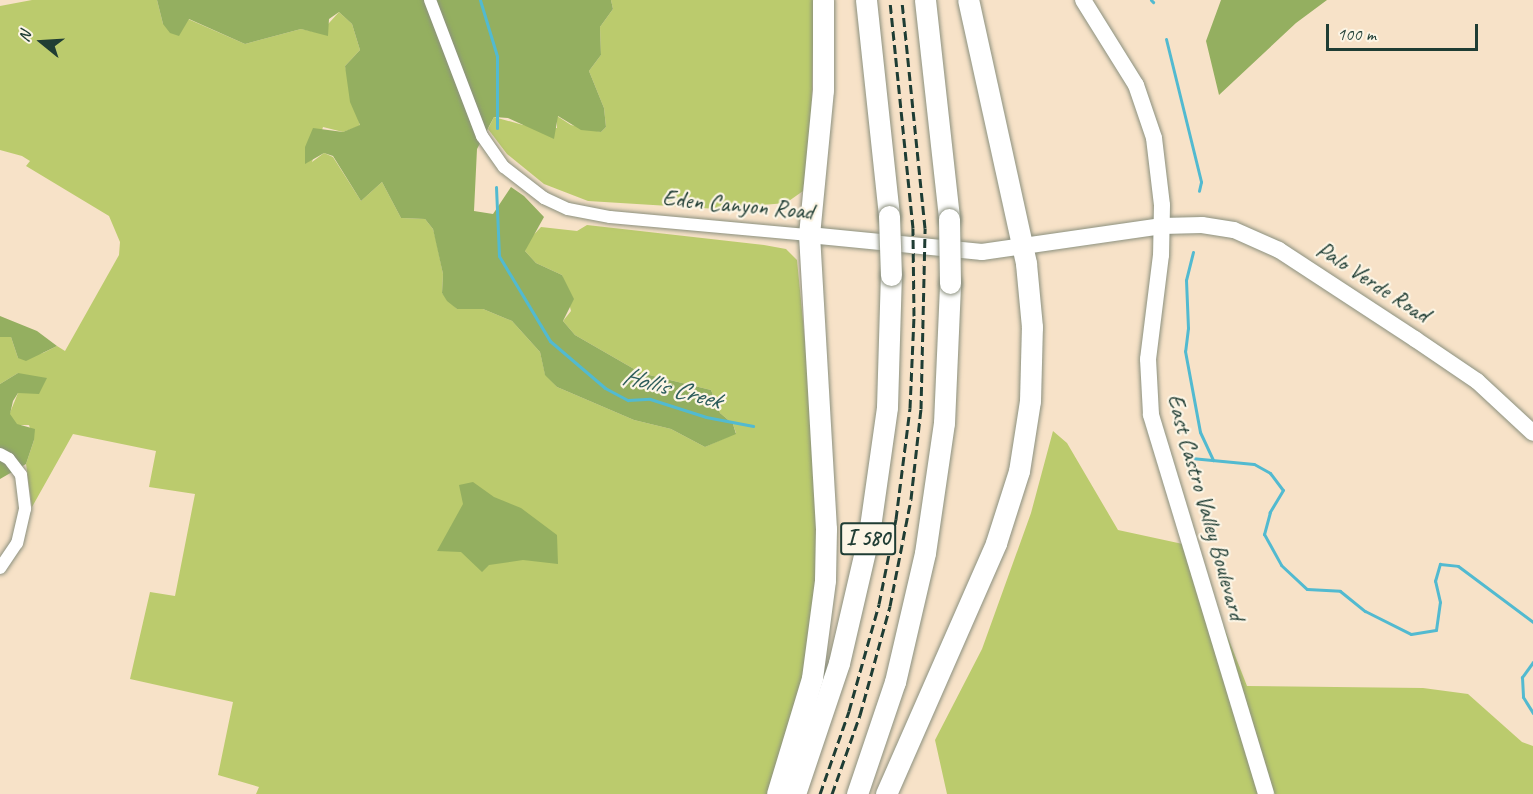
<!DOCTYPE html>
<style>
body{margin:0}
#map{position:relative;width:1533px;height:794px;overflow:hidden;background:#f7e2c8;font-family:Caveat,sans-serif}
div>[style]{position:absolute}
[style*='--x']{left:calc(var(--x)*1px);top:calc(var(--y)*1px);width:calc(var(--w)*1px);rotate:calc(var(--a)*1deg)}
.green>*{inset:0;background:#bbcb6d}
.forest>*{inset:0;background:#94af60}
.stream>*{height:3px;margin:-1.5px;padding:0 1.5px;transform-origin:1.5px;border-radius:1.5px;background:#52bad0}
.roads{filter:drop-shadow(0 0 2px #8b907e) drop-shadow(0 0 2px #8b907e)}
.street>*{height:12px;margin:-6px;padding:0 6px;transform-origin:6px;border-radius:6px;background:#fff}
.secondary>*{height:16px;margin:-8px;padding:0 8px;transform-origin:8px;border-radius:8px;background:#fff}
.highway>*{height:21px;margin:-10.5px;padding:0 10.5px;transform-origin:10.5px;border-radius:10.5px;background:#fff}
.rail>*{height:3px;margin-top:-1.5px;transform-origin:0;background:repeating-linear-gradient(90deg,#1f3d34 0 9px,transparent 0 13.5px)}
.bridges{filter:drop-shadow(0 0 2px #8b907e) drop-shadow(0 0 2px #8b907e)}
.highway-bridge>*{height:21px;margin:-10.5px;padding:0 10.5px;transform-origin:10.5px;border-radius:10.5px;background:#fff}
span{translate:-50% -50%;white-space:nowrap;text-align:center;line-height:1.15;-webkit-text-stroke:4.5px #fcf5e5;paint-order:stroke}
.shield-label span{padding:2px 4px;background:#fcf5e5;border:2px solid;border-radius:4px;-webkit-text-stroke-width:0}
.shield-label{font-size:22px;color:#1f3d34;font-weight:700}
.street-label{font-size:24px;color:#1f3d34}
.water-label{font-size:26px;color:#2c5c5b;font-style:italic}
.north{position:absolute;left:12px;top:12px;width:60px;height:60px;-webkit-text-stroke:4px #fcf5e5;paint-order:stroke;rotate:288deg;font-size:16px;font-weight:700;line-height:24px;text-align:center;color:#1f3d34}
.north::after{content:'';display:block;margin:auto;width:21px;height:27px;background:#1f3d34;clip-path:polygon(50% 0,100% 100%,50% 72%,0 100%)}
.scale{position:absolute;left:1326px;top:24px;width:152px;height:27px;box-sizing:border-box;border:3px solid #1f3d34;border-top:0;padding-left:8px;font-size:18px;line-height:21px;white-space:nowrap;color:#1f3d34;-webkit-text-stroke:4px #fcf5e5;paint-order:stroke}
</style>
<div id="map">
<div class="green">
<i style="clip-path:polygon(32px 0,157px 0,163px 24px,188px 19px,245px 44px,301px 29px,320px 33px,339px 12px,352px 24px,360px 50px,345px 66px,360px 126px,343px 132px,323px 127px,312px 162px,324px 153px,333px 157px,361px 201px,382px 182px,401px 218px,425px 219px,433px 229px,436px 240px,443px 274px,442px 293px,457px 309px,483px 309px,512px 321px,540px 352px,545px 374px,557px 387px,634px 420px,671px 429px,705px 447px,736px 433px,733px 424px,720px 413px,711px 390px,641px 373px,575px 335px,563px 321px,571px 311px,562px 275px,536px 263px,525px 251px,526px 243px,541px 227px,577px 231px,587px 225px,764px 245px,786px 249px,797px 260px,815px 444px,820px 572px,809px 664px,768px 794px,256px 794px,259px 787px,218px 775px,233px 702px,130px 679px,150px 592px,175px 596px,195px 494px,149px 487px,156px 451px,73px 434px,32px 507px,26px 464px,34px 440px,29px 425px,17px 425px,9px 415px,18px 393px,26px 392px,18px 373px,0 384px,0 337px,11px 337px,18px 358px,43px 353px,57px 346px,65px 351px,119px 255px,120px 242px,109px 216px,26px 166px,30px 161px,22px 156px,0 150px,0 6px)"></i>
<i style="clip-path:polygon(611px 0,814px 0,811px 128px,803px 191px,786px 203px,718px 209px,588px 201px,544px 184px,507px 154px,488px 129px,494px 117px,523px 125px,557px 128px,557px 116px,571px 125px,601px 132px,606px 127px,604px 108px,589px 71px,601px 55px,600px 27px,613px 9px)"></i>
<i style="clip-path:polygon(1053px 431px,1067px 443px,1118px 530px,1192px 546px,1247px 686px,1423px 688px,1468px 694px,1522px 742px,1533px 746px,1533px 794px,947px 794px,935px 740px,982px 649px,1031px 513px)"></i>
</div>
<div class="forest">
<i style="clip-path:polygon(157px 0,611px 0,613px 9px,600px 27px,601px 55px,589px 71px,604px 108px,606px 127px,601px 132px,581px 130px,558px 116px,554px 139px,508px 118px,494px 117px,477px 149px,474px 211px,493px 214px,511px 187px,524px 196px,544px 217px,525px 251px,536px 263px,562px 275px,574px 299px,563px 321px,575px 335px,641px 373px,711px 390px,720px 413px,733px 424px,736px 434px,705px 447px,671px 429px,634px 420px,557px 387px,545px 375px,540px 352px,512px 321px,483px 309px,457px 309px,447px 301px,442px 293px,443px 274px,433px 229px,425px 219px,401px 218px,382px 182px,361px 201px,333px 156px,324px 153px,305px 164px,305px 147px,313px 128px,343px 132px,360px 125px,350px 102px,345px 66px,360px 50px,352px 24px,339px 12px,329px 19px,328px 36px,301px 29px,245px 44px,189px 19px,179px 36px,170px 33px,163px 24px)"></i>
<i style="clip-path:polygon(1221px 0,1327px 0,1296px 23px,1219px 95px,1206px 41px)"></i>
<i style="clip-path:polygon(0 316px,37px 331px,57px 346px,26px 361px,18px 358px,11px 337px,0 337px)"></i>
<i style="clip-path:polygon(18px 373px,47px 378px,39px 394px,18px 393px,13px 401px,10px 414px,17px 424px,35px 429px,34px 440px,26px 464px,0 479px,0 384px)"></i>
<i style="clip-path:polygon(473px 482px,494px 497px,521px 508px,557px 535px,558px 564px,523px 560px,489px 565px,482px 572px,461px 552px,437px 551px,463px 504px,459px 485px)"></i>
</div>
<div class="stream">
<i style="--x:480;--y:0;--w:59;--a:73.1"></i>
<i style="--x:497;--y:56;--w:72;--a:90"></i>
<i style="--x:1151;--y:0;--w:3;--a:45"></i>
<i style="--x:1166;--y:39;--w:147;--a:76.2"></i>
<i style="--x:1201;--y:182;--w:9;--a:103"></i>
<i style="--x:496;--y:187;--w:69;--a:87.5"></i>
<i style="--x:499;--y:256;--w:99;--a:59"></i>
<i style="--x:550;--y:341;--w:72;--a:40.5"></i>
<i style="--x:605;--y:388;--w:26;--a:28"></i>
<i style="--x:628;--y:400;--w:22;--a:-3"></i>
<i style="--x:650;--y:399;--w:59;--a:17.8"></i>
<i style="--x:706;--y:417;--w:48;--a:10.8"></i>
<i style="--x:1193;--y:252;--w:29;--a:104"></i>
<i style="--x:1186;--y:280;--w:48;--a:87.6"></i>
<i style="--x:1188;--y:328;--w:23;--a:97"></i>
<i style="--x:1185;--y:351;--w:82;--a:79.5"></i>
<i style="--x:1200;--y:432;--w:31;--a:65"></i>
<i style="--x:1191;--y:458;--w:63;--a:5.4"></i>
<i style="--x:1254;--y:464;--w:18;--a:29"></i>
<i style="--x:1270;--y:473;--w:21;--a:53"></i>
<i style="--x:1283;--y:490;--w:26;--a:121"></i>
<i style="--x:1270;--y:512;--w:23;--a:105"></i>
<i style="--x:1264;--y:534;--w:35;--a:61"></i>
<i style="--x:1281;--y:565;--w:35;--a:43"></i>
<i style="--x:1307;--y:589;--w:33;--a:3"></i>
<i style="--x:1340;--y:591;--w:32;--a:39"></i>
<i style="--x:1365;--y:611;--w:51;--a:26.6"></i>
<i style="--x:1411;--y:634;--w:25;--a:-9"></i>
<i style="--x:1436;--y:630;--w:28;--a:-82"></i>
<i style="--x:1440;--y:602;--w:22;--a:-103"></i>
<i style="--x:1435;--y:581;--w:18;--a:-74"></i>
<i style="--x:1440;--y:564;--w:18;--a:6"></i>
<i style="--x:1458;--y:566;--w:94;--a:36.7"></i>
<i style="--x:1533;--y:662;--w:19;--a:126"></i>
<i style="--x:1522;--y:677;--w:20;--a:87"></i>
<i style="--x:1523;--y:697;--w:19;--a:58"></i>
</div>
<div class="roads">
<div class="street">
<i style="--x:430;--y:0;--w:146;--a:69.1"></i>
<i style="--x:482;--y:136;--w:38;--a:55"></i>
<i style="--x:504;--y:167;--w:51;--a:37.8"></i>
<i style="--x:544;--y:198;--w:26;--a:25"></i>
<i style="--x:568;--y:209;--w:43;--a:10.8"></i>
<i style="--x:610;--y:217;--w:200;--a:5.2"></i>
<i style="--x:0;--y:454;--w:10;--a:29"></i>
<i style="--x:9;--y:459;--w:20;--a:53"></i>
<i style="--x:21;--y:475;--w:34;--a:83"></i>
<i style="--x:25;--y:509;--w:35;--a:103"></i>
<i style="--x:17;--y:543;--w:30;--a:124"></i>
</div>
<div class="secondary">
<i style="--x:1083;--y:0;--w:100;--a:58.1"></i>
<i style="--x:1136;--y:85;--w:56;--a:71.2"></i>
<i style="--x:1154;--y:138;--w:67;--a:83.2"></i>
<i style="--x:1162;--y:205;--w:50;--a:91.1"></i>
<i style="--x:1161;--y:255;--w:105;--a:97.1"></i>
<i style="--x:1148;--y:359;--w:56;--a:86.9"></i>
<i style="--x:1151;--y:415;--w:396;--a:73.1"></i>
<i style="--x:809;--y:235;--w:174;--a:5.6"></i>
<i style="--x:982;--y:252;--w:182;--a:-8.2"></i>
<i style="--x:1162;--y:226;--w:40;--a:-1.4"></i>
<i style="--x:1202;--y:225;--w:32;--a:9"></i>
<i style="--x:1234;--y:230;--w:49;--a:24"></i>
<i style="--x:1279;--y:250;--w:163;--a:33.2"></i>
<i style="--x:1415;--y:339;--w:75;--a:34.1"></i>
<i style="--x:1477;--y:381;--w:76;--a:42.9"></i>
</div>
<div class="highway">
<i style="--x:866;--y:0;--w:217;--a:83.9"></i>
<i style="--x:925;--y:0;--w:220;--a:83.7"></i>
<i style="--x:777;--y:794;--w:121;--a:-73.2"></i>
<i style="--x:812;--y:678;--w:99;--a:-82.4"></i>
<i style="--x:825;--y:580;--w:51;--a:-88.9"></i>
<i style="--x:826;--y:529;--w:294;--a:-93.3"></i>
<i style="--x:809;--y:235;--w:146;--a:-84.5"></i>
<i style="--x:823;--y:90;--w:90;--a:-90"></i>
<i style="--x:795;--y:794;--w:138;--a:-71.4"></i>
<i style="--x:839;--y:663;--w:132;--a:-76.9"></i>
<i style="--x:869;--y:534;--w:128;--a:-81.9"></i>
<i style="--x:887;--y:407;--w:132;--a:-88.3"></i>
<i style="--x:857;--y:794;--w:118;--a:-71.3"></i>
<i style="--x:895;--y:682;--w:132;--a:-76.9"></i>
<i style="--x:925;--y:553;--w:131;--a:-81.7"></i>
<i style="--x:944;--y:423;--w:140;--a:-87.5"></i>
<i style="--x:886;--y:794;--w:274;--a:-66.3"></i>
<i style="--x:996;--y:543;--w:76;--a:-72.3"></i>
<i style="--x:1019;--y:471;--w:71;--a:-81.1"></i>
<i style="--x:1030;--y:401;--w:74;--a:-88.5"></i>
<i style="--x:1032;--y:327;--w:64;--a:-95.4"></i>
<i style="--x:1026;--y:263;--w:269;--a:-102.4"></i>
</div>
</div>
<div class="rail">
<i style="--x:820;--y:794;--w:88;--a:-70.7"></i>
<i style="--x:849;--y:711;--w:111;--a:-74.3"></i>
<i style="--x:879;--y:604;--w:87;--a:-78.7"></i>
<i style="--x:896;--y:519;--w:112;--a:-82.8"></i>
<i style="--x:910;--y:408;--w:92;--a:-87.5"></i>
<i style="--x:914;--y:316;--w:88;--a:-90.7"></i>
<i style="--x:913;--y:228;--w:229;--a:-95.8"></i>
<i style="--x:832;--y:794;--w:84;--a:-70.5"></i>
<i style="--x:860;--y:715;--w:113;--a:-74.6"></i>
<i style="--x:890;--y:606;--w:109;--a:-78.9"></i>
<i style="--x:911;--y:499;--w:91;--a:-83.7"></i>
<i style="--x:921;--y:409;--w:181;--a:-88.7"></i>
<i style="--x:925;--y:228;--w:229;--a:-95.8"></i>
</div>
<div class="bridges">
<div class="highway-bridge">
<i style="--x:889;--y:216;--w:59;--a:88.1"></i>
<i style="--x:949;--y:219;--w:64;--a:89.1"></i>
</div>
</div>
<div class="shield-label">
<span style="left:868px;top:539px">I 580</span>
</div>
<div class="street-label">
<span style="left:738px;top:205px;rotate:5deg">Eden Canyon Road</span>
<span style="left:1373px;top:282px;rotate:33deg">Palo Verde Road</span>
<span style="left:1206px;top:507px;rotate:74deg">East Castro Valley Boulevard</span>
</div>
<div class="water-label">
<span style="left:672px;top:388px;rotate:15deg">Hollis Creek</span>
</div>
<div class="north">N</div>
<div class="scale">100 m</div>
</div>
